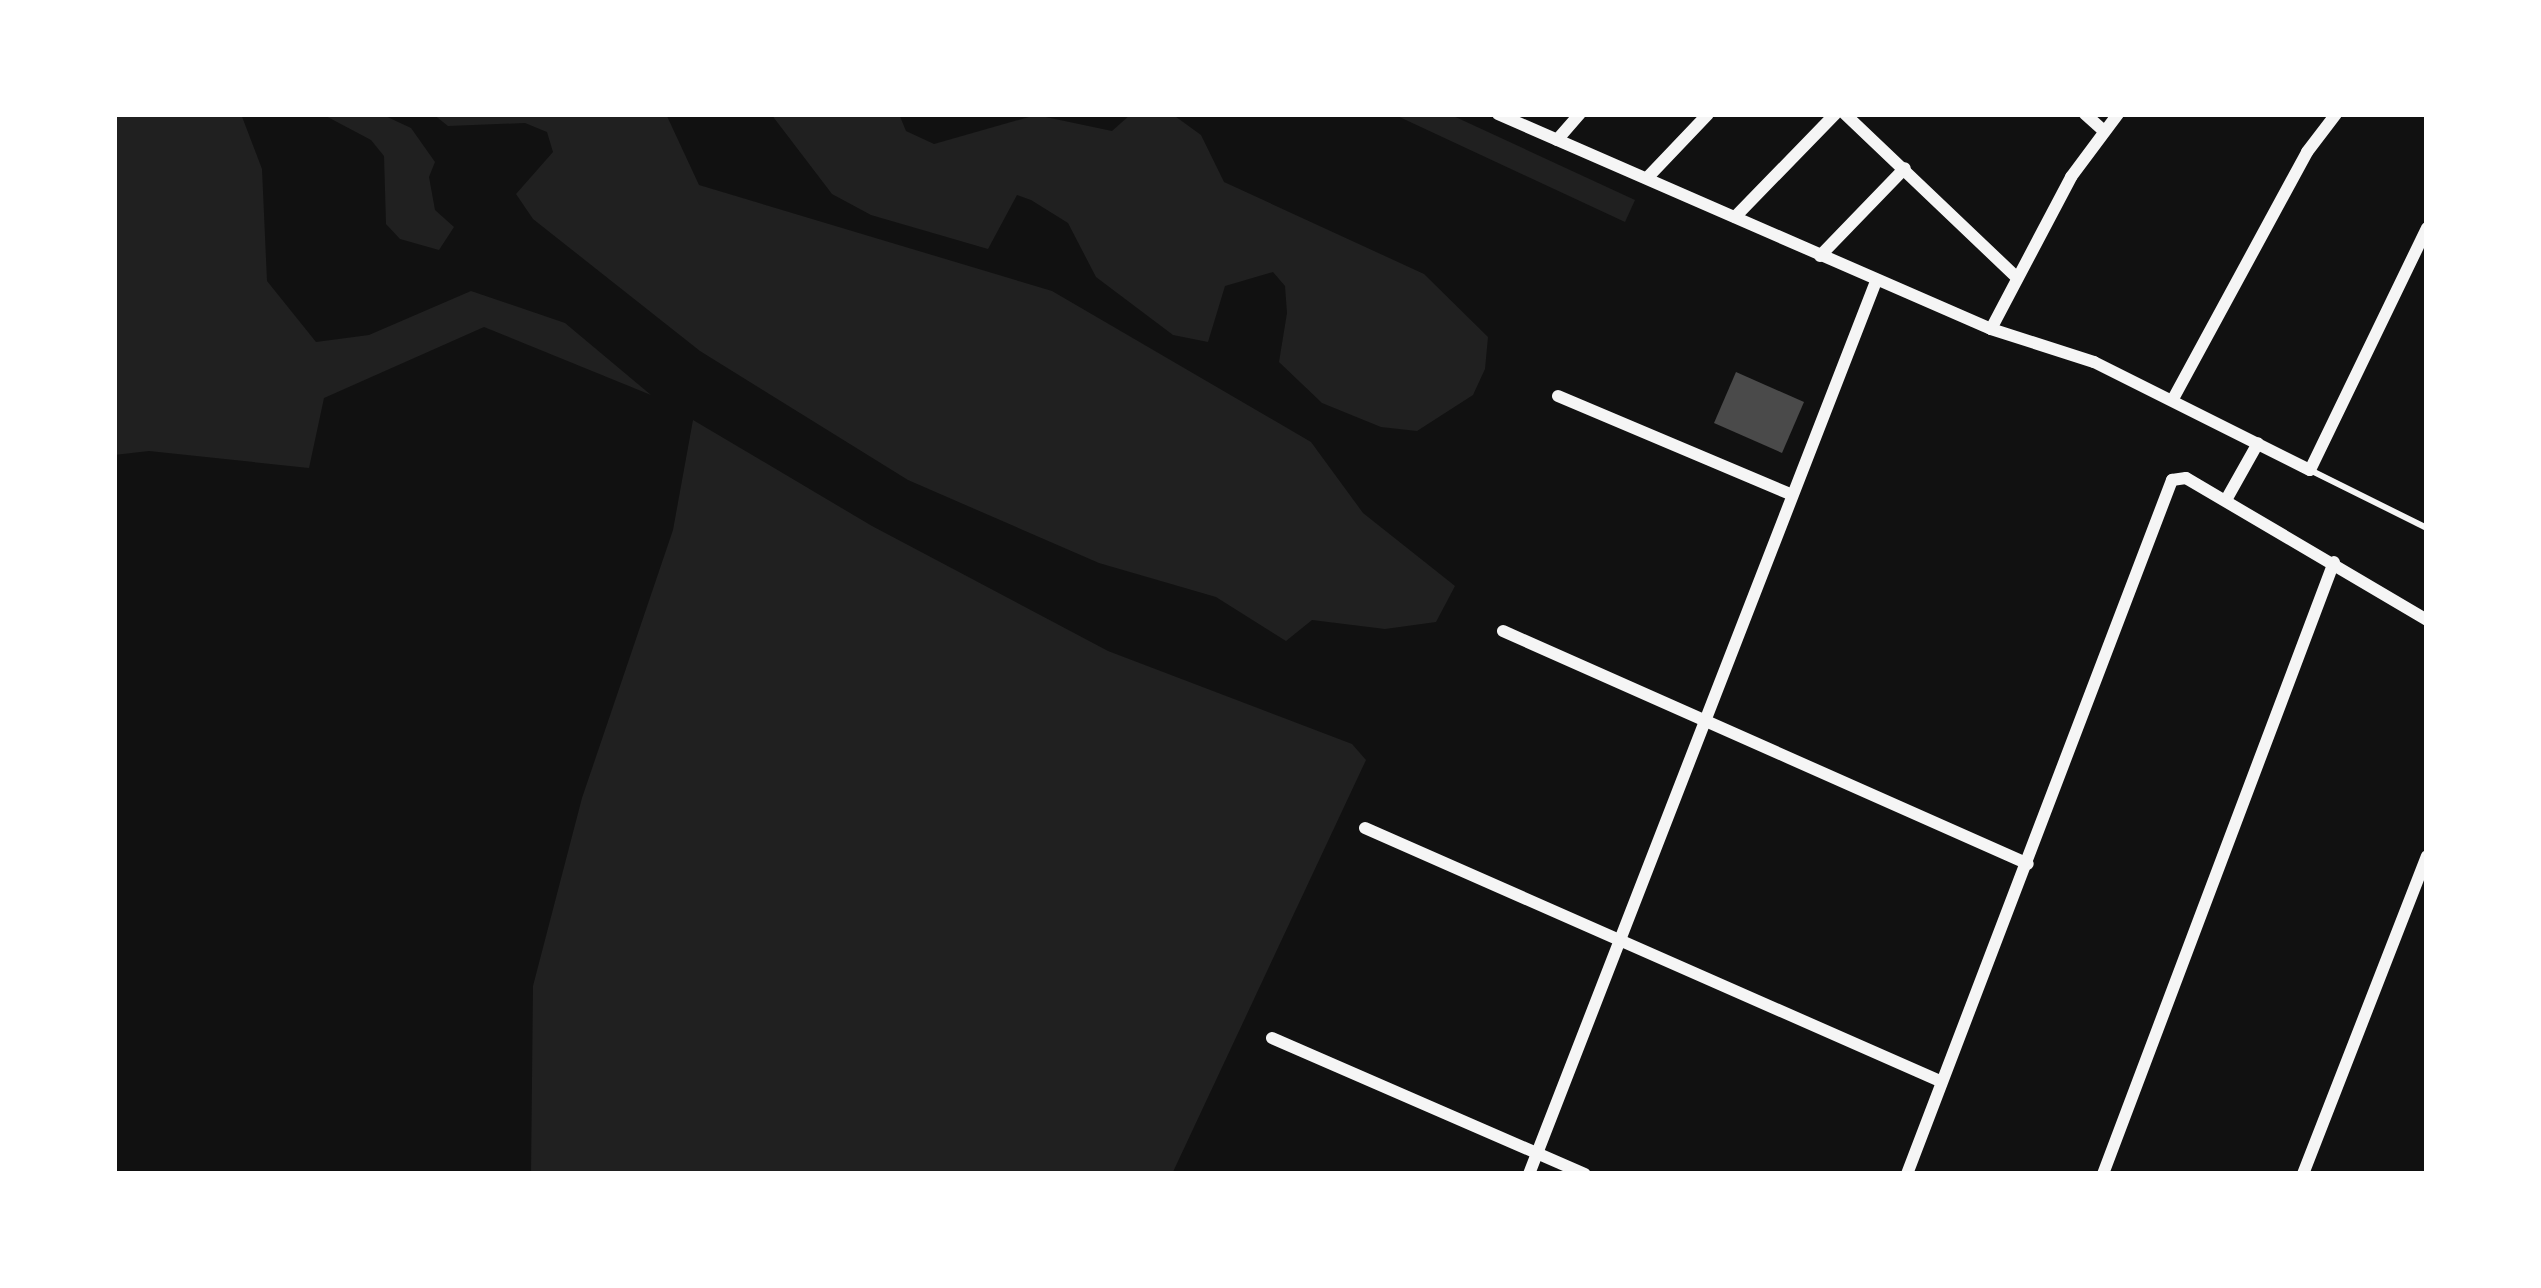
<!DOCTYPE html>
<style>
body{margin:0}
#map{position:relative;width:2541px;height:1288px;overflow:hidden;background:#111;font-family:"Libre Baskerville",serif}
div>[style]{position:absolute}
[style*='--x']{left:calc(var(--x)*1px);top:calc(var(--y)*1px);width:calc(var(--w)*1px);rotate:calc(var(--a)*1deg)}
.green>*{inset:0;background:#202020}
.building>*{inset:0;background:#4a4a4a}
.service>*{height:6px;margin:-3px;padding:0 3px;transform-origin:3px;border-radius:3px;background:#f5f5f5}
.minor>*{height:12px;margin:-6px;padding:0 6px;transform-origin:6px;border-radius:6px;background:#f5f5f5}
span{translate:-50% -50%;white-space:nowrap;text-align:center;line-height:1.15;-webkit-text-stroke:12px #fff;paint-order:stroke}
.frame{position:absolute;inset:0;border:117px solid #fff;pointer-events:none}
</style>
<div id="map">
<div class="green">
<i style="clip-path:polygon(114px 114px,241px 114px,262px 169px,267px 281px,316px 342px,369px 335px,471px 291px,565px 323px,651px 395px,484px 327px,324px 398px,309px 468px,149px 451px,114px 455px)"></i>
<i style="clip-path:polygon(322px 114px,381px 114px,411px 128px,435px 162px,429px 177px,435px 210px,454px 227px,439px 250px,400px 239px,386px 224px,384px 156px,371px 140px)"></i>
<i style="clip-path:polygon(433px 114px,666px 114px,699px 185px,1052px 291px,1311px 442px,1363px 513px,1455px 586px,1436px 622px,1385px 629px,1312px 620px,1286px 641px,1216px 597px,1099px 563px,908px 480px,700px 351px,533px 219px,516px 194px,553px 152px,547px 132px,525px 123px,448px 126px)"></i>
<i style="clip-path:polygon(771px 114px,899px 114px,906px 131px,934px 144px,1036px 115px,1112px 131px,1130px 115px,1172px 114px,1201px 135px,1224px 182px,1424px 274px,1488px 337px,1485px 369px,1473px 395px,1417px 431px,1381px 427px,1322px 403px,1279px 362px,1287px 313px,1285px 286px,1273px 272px,1225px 286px,1208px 342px,1173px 335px,1096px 277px,1068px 223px,1031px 200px,1017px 195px,988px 249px,871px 215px,832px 194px)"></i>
<i style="clip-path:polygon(1393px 114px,1449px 114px,1635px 200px,1625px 222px)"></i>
<i style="clip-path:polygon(693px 420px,872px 526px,1108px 651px,1352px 744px,1366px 760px,1172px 1174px,531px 1174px,533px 986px,582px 798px,673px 530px)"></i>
</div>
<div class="building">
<i style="clip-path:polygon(1736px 372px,1804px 402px,1782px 453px,1714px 423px)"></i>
</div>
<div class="service">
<i style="--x:2310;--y:470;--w:131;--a:26.4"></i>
</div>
<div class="minor">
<i style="--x:1498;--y:114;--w:538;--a:23.56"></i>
<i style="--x:1991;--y:329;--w:108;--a:17.8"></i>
<i style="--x:2094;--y:362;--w:241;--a:26.6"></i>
<i style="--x:2310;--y:470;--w:269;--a:-64.2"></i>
<i style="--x:1845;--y:114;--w:238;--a:43.6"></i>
<i style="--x:2085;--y:114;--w:24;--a:42"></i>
<i style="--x:1557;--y:140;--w:35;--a:-49"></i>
<i style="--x:1648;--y:177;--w:87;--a:-46.4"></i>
<i style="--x:1735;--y:217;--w:144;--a:-45.8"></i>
<i style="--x:1820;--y:256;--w:122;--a:-46"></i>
<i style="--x:1991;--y:329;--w:172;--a:-62.2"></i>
<i style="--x:2071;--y:177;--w:79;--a:-53.3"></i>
<i style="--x:1558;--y:396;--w:254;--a:22.9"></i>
<i style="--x:2173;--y:399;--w:281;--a:-61.5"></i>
<i style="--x:2307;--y:152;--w:48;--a:-52.7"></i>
<i style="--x:2226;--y:500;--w:65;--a:-60.7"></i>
<i style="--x:1503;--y:631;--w:574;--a:23.93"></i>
<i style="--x:1365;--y:828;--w:630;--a:23.76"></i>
<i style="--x:1272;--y:1038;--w:341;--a:23.5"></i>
<i style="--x:1529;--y:1174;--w:958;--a:-68.76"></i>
<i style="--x:1907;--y:1174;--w:743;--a:-69.1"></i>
<i style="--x:2172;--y:480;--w:14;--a:-8"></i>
<i style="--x:2186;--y:478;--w:280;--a:30.5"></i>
<i style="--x:2103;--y:1174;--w:654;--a:-69.32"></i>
<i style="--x:2303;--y:1174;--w:341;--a:-68.7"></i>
</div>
<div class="frame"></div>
</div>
